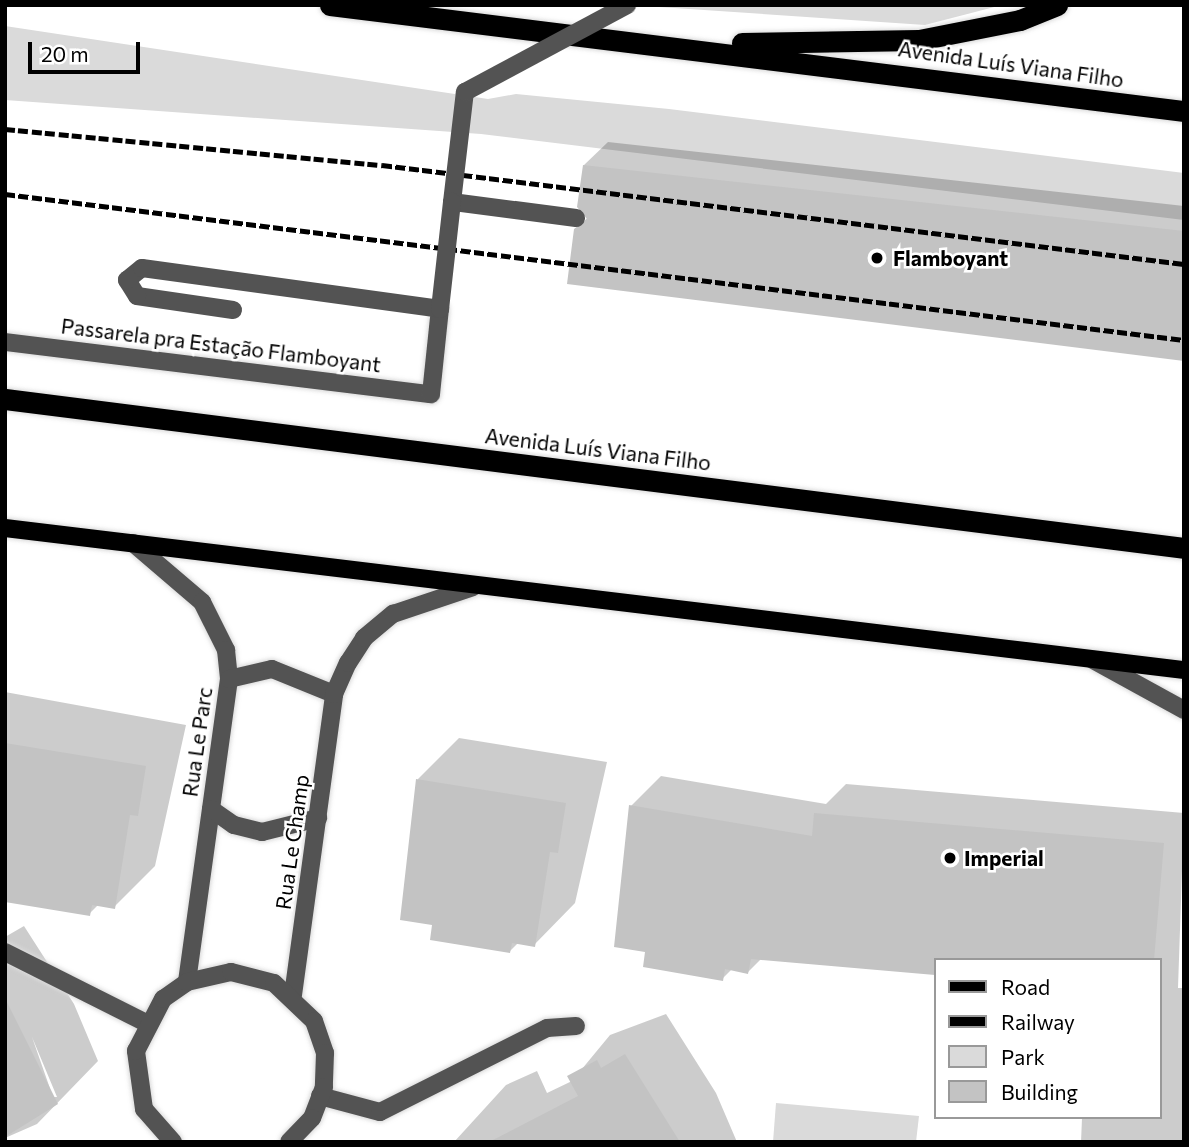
<!DOCTYPE html>
<meta charset="utf-8">
<style>
body{margin:0}
#map{position:relative;width:1189px;height:1147px;overflow:hidden;background:#fff;font-family:Commissioner,sans-serif}
div>[style]{position:absolute}
[style*='--x']{left:calc(var(--x)*1px);top:calc(var(--y)*1px);width:calc(var(--w)*1px);rotate:calc(var(--a)*1deg)}
.green>*{inset:0;background:#dadada}
.shadow>*{inset:0;background:#0003}
.building>*{inset:0;background:#c3c3c3}
.roads{filter:drop-shadow(0 0 2px #dbdbdb) drop-shadow(0 0 2px #dbdbdb)}
.minor>*{height:18px;margin:-9px;padding:0 9px;transform-origin:9px;border-radius:9px;background:#535353}
.major>*{height:18px;margin:-9px;padding:0 9px;transform-origin:9px;border-radius:9px;background:#000}
.highway>*{height:21px;margin:-10.5px;padding:0 10.5px;transform-origin:10.5px;border-radius:10.5px;background:#000}
.rail>*{height:5px;margin-top:-2.5px;transform-origin:0;background:repeating-linear-gradient(90deg,#000 0 10px,transparent 0 13.5px)}
.minor-bridge>*{height:18px;margin:-9px;padding:0 9px;transform-origin:9px;border-radius:9px;background:#535353}
.dots>*{width:19px;height:19px;translate:-50% -50%;box-sizing:border-box;border:4px solid #fff;border-radius:50%}
span{translate:-50% -50%;white-space:nowrap;text-align:center;line-height:1.15;-webkit-text-stroke:5px #fff;paint-order:stroke}
.street-label{font-size:21px;color:#000}
.poi-label{font-size:21px;color:#000;font-weight:700}
.left{translate:0 -50%;text-align:left}
.frame{position:absolute;inset:0;border:7px solid #000;pointer-events:none}
.legend{position:absolute;left:934px;top:958px;width:228px;height:161px;box-sizing:border-box;background:#fff;border:2px solid #999;margin:0;padding:9px 12px;list-style:none;font-size:21px;color:#000}
.legend li{display:flex;align-items:center;gap:14px;height:35px}
.legend b{width:35px;border:2px solid #999}
.scale{position:absolute;left:28px;top:42px;width:112px;height:32px;box-sizing:border-box;border:4px solid #000;border-top:0;padding-left:9px;font-size:21px;line-height:24px;white-space:nowrap;color:#000;-webkit-text-stroke:5px #fff;paint-order:stroke}
</style>
<div id="map">
<div class="green">
<i style="clip-path:polygon(629px 5px,1002px 5px,925px 25px)"></i>
<i style="clip-path:polygon(5px 26px,488px 99px,516px 94px,669px 109px,1184px 173px,1184px 220px,481px 134px,5px 100px)"></i>
<i style="clip-path:polygon(776px 1103px,919px 1116px,916px 1142px,773px 1142px)"></i>
</div>
<div class="shadow">
<i style="clip-path:polygon(608px 142px,1184px 206px,1184px 359px,576px 230px,588px 217px,584px 165px)"></i>
<i style="clip-path:polygon(5px 692px,186px 725px,155px 866px,114px 907px,98px 905px,89px 914px,5px 884px)"></i>
<i style="clip-path:polygon(459px 738px,607px 762px,575px 903px,534px 945px,519px 942px,510px 951px,434px 923px,418px 779px)"></i>
<i style="clip-path:polygon(661px 776px,826px 804px,846px 784px,1184px 813px,1178px 988px,1184px 988px,1184px 1142px,1081px 1142px,1082px 1118px,1077px 1117px,1159px 1117px,1159px 960px,935px 960px,935px 973px,762px 958px,748px 972px,732px 969px,722px 979px,647px 950px,631px 806px)"></i>
<i style="clip-path:polygon(evenodd,24px 926px,74px 1004px,98px 1061px,37px 1124px,5px 1138px,5px 937px,24px 926px,32px 1037px,57px 1097px,53px 1097px,32px 1037px)"></i>
<i style="clip-path:polygon(666px 1014px,716px 1093px,737px 1142px,454px 1142px,506px 1085px,537px 1071px,547px 1093px,572px 1081px,610px 1035px)"></i>
</div>
<div class="building">
<i style="clip-path:polygon(583px 165px,1184px 231px,1184px 361px,567px 284px,574px 229px,587px 219px,577px 207px)"></i>
<i style="clip-path:polygon(5px 743px,146px 766px,138px 816px,130px 815px,115px 909px,92px 905px,90px 916px,5px 902px)"></i>
<i style="clip-path:polygon(416px 779px,566px 803px,558px 853px,550px 852px,535px 947px,512px 943px,510px 953px,430px 940px,432px 925px,400px 920px)"></i>
<i style="clip-path:polygon(629px 805px,812px 836px,814px 813px,1164px 843px,1154px 960px,935px 960px,935px 975px,751px 959px,748px 974px,725px 969px,723px 981px,643px 967px,645px 952px,614px 947px)"></i>
<i style="clip-path:polygon(5px 998px,58px 1104px,5px 1137px)"></i>
<i style="clip-path:polygon(625px 1054px,680px 1142px,489px 1142px,578px 1096px,567px 1076px,597px 1060px,601px 1068px)"></i>
</div>
<div class="roads">
<div class="minor">
<i style="--x:5;--y:342;--w:429;--a:7"></i>
<i style="--x:431;--y:394;--w:85;--a:-84"></i>
<i style="--x:133;--y:543;--w:91;--a:40.5"></i>
<i style="--x:202;--y:602;--w:54;--a:63.4"></i>
<i style="--x:226;--y:650;--w:29;--a:84"></i>
<i style="--x:229;--y:679;--w:306;--a:97.9"></i>
<i style="--x:1093;--y:660;--w:104;--a:28.8"></i>
<i style="--x:229;--y:679;--w:44;--a:-13.1"></i>
<i style="--x:272;--y:669;--w:67;--a:22"></i>
<i style="--x:211;--y:809;--w:28;--a:35"></i>
<i style="--x:234;--y:825;--w:29;--a:14"></i>
<i style="--x:262;--y:832;--w:58;--a:-14"></i>
<i style="--x:5;--y:952;--w:158;--a:26.7"></i>
<i style="--x:293;--y:995;--w:304;--a:-82.2"></i>
<i style="--x:334;--y:694;--w:34;--a:-66"></i>
<i style="--x:348;--y:663;--w:30;--a:-57"></i>
<i style="--x:364;--y:638;--w:38;--a:-40"></i>
<i style="--x:393;--y:614;--w:84;--a:-18.6"></i>
<i style="--x:320;--y:1096;--w:62;--a:14.9"></i>
<i style="--x:380;--y:1112;--w:187;--a:-26.7"></i>
<i style="--x:547;--y:1028;--w:29;--a:-4"></i>
<i style="--x:173;--y:1142;--w:44;--a:-131.3"></i>
<i style="--x:144;--y:1109;--w:59;--a:-97.9"></i>
<i style="--x:136;--y:1051;--w:59;--a:-62.6"></i>
<i style="--x:163;--y:999;--w:29;--a:-35"></i>
<i style="--x:187;--y:982;--w:45;--a:-12.8"></i>
<i style="--x:231;--y:972;--w:44;--a:14.3"></i>
<i style="--x:274;--y:983;--w:55;--a:43.5"></i>
<i style="--x:314;--y:1021;--w:34;--a:71"></i>
<i style="--x:325;--y:1053;--w:34;--a:92"></i>
<i style="--x:324;--y:1087;--w:33;--a:111"></i>
<i style="--x:312;--y:1118;--w:33;--a:134"></i>
</div>
<div class="major">
<i style="--x:5;--y:528;--w:1188;--a:6.87"></i>
</div>
<div class="highway">
<i style="--x:330;--y:5;--w:861;--a:7.08"></i>
<i style="--x:742;--y:43;--w:177;--a:-1"></i>
<i style="--x:919;--y:40;--w:103;--a:-11.2"></i>
<i style="--x:1020;--y:20;--w:40;--a:-22"></i>
<i style="--x:5;--y:399;--w:1188;--a:7.2"></i>
</div>
</div>
<div class="rail">
<i style="--x:5;--y:129;--w:379;--a:5.5"></i>
<i style="--x:382;--y:165;--w:808;--a:7.04"></i>
<i style="--x:5;--y:194;--w:1188;--a:7.06"></i>
</div>
<div class="minor-bridge">
<i style="--x:576;--y:218;--w:125;--a:-172.6"></i>
<i style="--x:452;--y:202;--w:111;--a:-83.3"></i>
<i style="--x:465;--y:92;--w:184;--a:-28.2"></i>
<i style="--x:233;--y:310;--w:97;--a:-171.7"></i>
<i style="--x:137;--y:296;--w:19;--a:-122"></i>
<i style="--x:127;--y:280;--w:19;--a:-39"></i>
<i style="--x:142;--y:268;--w:301;--a:7.8"></i>
<i style="--x:440;--y:309;--w:108;--a:-83.6"></i>
</div>
<div class="dots">
<i style="left:877px;top:258px;background:#000"></i>
<i style="left:950px;top:858px;background:#000"></i>
</div>
<div class="street-label">
<span style="left:1011px;top:64px;rotate:8deg">Avenida Luís Viana Filho</span>
<span style="left:221px;top:345px;rotate:7deg">Passarela pra Estação Flamboyant</span>
<span style="left:598px;top:449px;rotate:7deg">Avenida Luís Viana Filho</span>
<span style="left:197px;top:742px;rotate:-82deg">Rua Le Parc</span>
<span style="left:292px;top:842px;rotate:-82deg">Rua Le Champ</span>
</div>
<div class="poi-label">
<span class="left" style="left:893px;top:258px">Flamboyant</span>
<span class="left" style="left:964px;top:858px">Imperial</span>
</div>
<div class="frame"></div>
<ul class="legend">
<li><b style="height:9px;background:#000"></b>Road</li>
<li><b style="height:9px;background:#000"></b>Railway</li>
<li><b style="height:19px;background:#dadada"></b>Park</li>
<li><b style="height:19px;background:#c3c3c3"></b>Building</li>
</ul>
<div class="scale">20 m</div>
</div>
